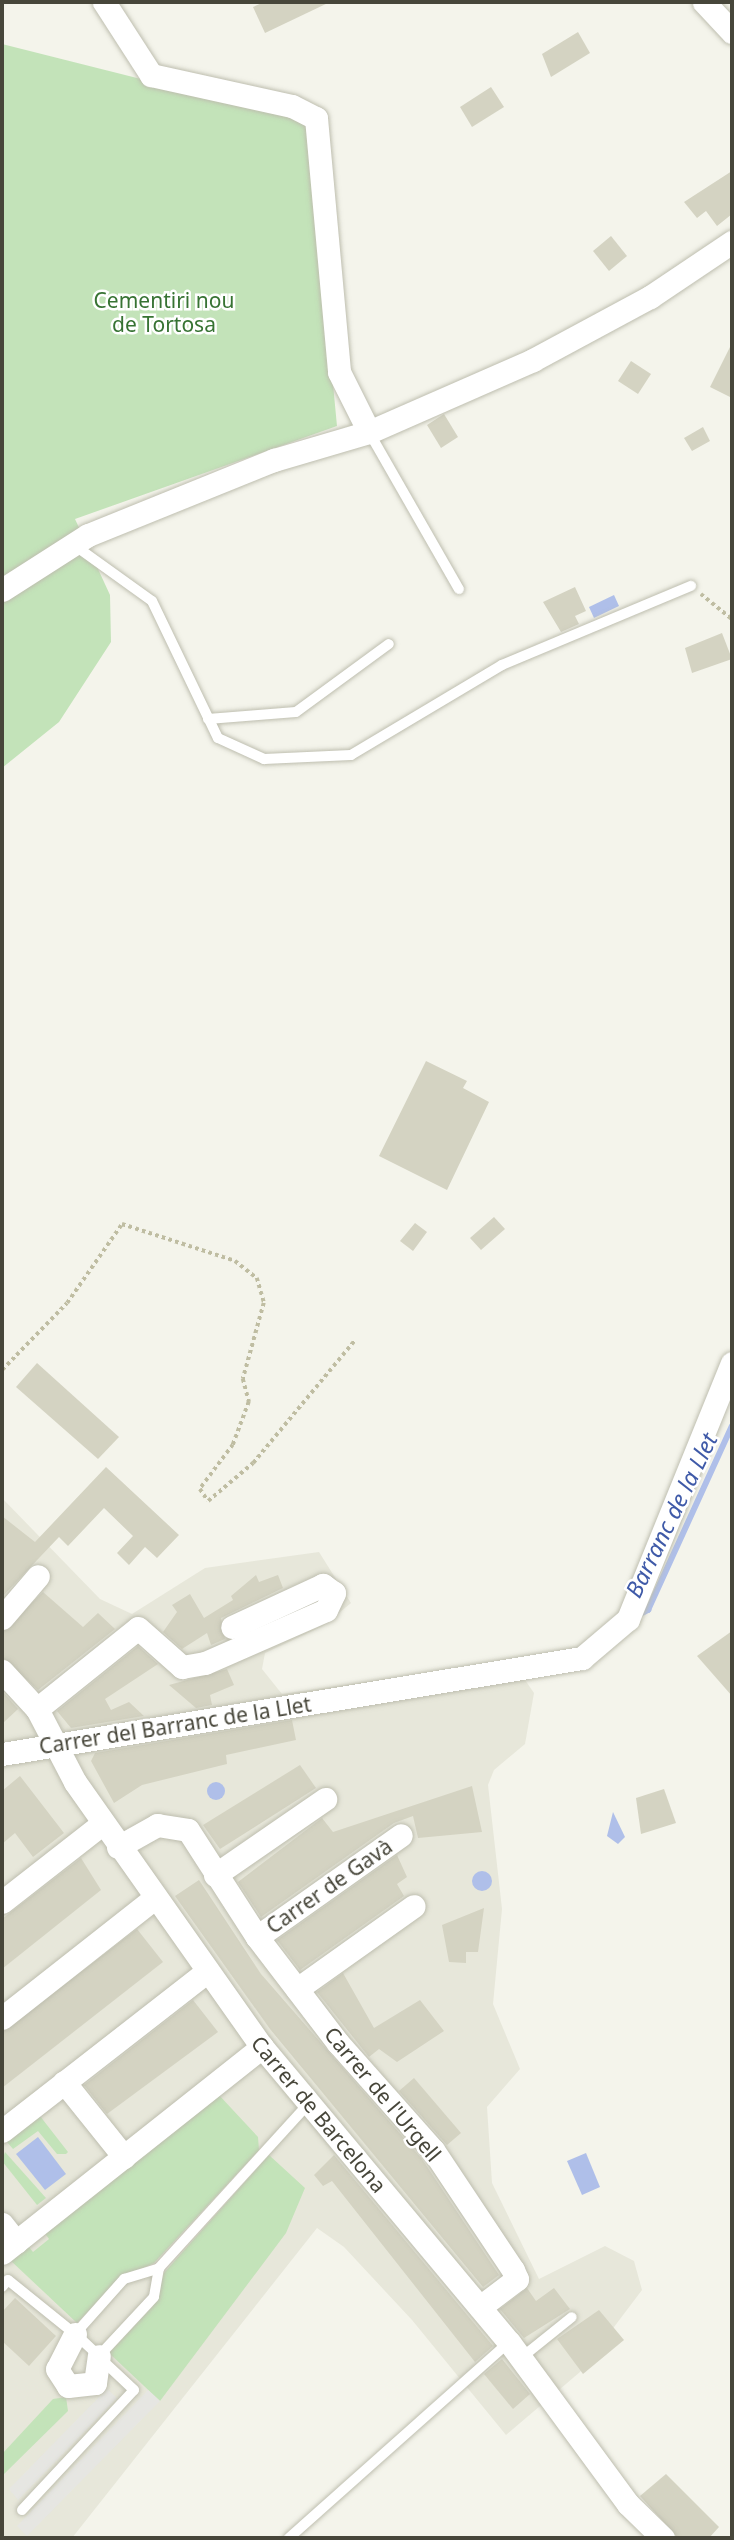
<!DOCTYPE html>
<meta charset="utf-8">
<style>
body{margin:0}
#map{position:relative;width:734px;height:2540px;overflow:hidden;background:#f4f4eb;font-family:"Noto Sans",sans-serif}
div>[style]{position:absolute}
[style*='--x']{left:calc(var(--x)*1px);top:calc(var(--y)*1px);width:calc(var(--w)*1px);rotate:calc(var(--a)*1deg)}
.residential>*{inset:0;background:#e7e7da}
.green>*{inset:0;background:#c3e3b9}
.parking>*{inset:0;background:#e6e6e2}
.water>*{inset:0;background:#afbfe9}
.round{border-radius:50%}
.stream>*{height:6px;margin:-3px;padding:0 3px;transform-origin:3px;border-radius:3px;background:#afbfe9}
.building>*{inset:0;background:#d4d3c2}
.path>*{height:3.5px;margin-top:-1.75px;transform-origin:0;background:repeating-linear-gradient(90deg,#bfbda2 0 3.5px,transparent 0 7px)}
.roads{filter:drop-shadow(0 0 2px #bebeaf) drop-shadow(0 0 2px #bebeaf)}
.lane>*{height:10px;margin:-5px;padding:0 5px;transform-origin:5px;border-radius:5px;background:#fff}
.street>*{height:23px;margin:-11.5px;padding:0 11.5px;transform-origin:11.5px;border-radius:11.5px;background:#fff}
span{translate:-50% -50%;white-space:nowrap;text-align:center;line-height:1.15;-webkit-text-stroke:5px #fff;paint-order:stroke}
.park-label{font-size:21px;color:#377333}
.street-label{font-size:21px;color:#47463a}
.water-label{font-size:23px;color:#3f5aa8;font-style:italic}
.frame{position:absolute;inset:0;border:4px solid #47463a;pointer-events:none}
</style>
<div id="map">
<div class="residential">
<i style="clip-path:polygon(2px 1498px,100px 1599px,132px 1614px,205px 1568px,319px 1552px,351px 1603px,323px 1626px,265px 1653px,262px 1669px,282px 1694px,512px 1661px,534px 1693px,525px 1744px,494px 1770px,488px 1785px,502px 1909px,493px 2004px,520px 2069px,487px 2107px,492px 2183px,539px 2279px,605px 2246px,634px 2261px,642px 2290px,580px 2372px,506px 2435px,412px 2320px,344px 2247px,317px 2228px,72px 2538px,2px 2538px)"></i>
</div>
<div class="green">
<i style="clip-path:polygon(2px 44px,308px 121px,337px 426px,75px 519px,110px 595px,111px 642px,59px 722px,2px 768px)"></i>
<i style="clip-path:polygon(218px 2094px,258px 2137px,259px 2150px,154px 2263px,118px 2280px,77px 2323px,10px 2260px,28px 2246px,33px 2252px,49px 2239px,44px 2232px)"></i>
<i style="clip-path:polygon(40px 2116px,68px 2152px,66px 2154px,57px 2154px,38px 2131px,13px 2149px,7px 2142px)"></i>
<i style="clip-path:polygon(5px 2152px,46px 2198px,37px 2205px,2px 2161px)"></i>
<i style="clip-path:polygon(269px 2155px,305px 2188px,286px 2233px,160px 2401px,109px 2353px,153px 2306px,164px 2273px)"></i>
<i style="clip-path:polygon(66px 2397px,68px 2411px,2px 2476px,2px 2454px,53px 2399px)"></i>
</div>
<div class="parking">
<i style="clip-path:polygon(107px 2389px,117px 2398px,18px 2500px,9px 2489px)"></i>
<i style="clip-path:polygon(148px 2390px,160px 2401px,27px 2536px,17px 2526px)"></i>
</div>
<div class="water">
<i style="clip-path:polygon(614px 595px,619px 606px,594px 618px,589px 607px)"></i>
<i class="round" style="left:207px;top:1782px;width:18px;height:18px"></i>
<i style="clip-path:polygon(613px 1812px,625px 1837px,618px 1844px,607px 1836px)"></i>
<i class="round" style="left:472px;top:1871px;width:20px;height:20px"></i>
<i style="clip-path:polygon(38px 2137px,66px 2174px,45px 2190px,16px 2154px)"></i>
<i style="clip-path:polygon(586px 2153px,600px 2187px,582px 2195px,567px 2161px)"></i>
</div>
<div class="stream">
<i style="--x:637;--y:1616;--w:13;--a:-29"></i>
<i style="--x:648;--y:1610;--w:202;--a:-65.5"></i>
</div>
<div class="building">
<i style="clip-path:polygon(264px 2px,330px 2px,265px 33px,253px 7px)"></i>
<i style="clip-path:polygon(578px 32px,590px 53px,551px 77px,542px 54px)"></i>
<i style="clip-path:polygon(491px 87px,504px 107px,472px 127px,460px 107px)"></i>
<i style="clip-path:polygon(732px 171px,732px 214px,717px 226px,706px 211px,697px 218px,684px 202px)"></i>
<i style="clip-path:polygon(611px 236px,627px 256px,609px 271px,593px 251px)"></i>
<i style="clip-path:polygon(732px 343px,732px 398px,710px 387px)"></i>
<i style="clip-path:polygon(631px 361px,651px 374px,638px 394px,618px 381px)"></i>
<i style="clip-path:polygon(444px 414px,458px 437px,441px 448px,427px 425px)"></i>
<i style="clip-path:polygon(703px 427px,710px 441px,692px 451px,684px 438px)"></i>
<i style="clip-path:polygon(575px 587px,586px 611px,575px 616px,579px 624px,561px 632px,543px 602px)"></i>
<i style="clip-path:polygon(722px 633px,732px 659px,692px 673px,685px 648px)"></i>
<i style="clip-path:polygon(426px 1061px,467px 1081px,463px 1088px,489px 1102px,447px 1190px,379px 1156px)"></i>
<i style="clip-path:polygon(494px 1217px,505px 1229px,481px 1250px,470px 1238px)"></i>
<i style="clip-path:polygon(415px 1223px,427px 1232px,413px 1251px,400px 1241px)"></i>
<i style="clip-path:polygon(37px 1363px,119px 1437px,98px 1459px,16px 1387px)"></i>
<i style="clip-path:polygon(106px 1467px,179px 1535px,157px 1558px,145px 1547px,129px 1565px,117px 1553px,133px 1536px,104px 1508px,68px 1546px,59px 1537px,2px 1597px,2px 1516px,35px 1542px)"></i>
<i style="clip-path:polygon(256px 1575px,259px 1582px,278px 1575px,283px 1588px,221px 1618px,225px 1639px,211px 1645px,207px 1633px,182px 1649px,163px 1632px,177px 1612px,172px 1605px,190px 1594px,204px 1618px,233px 1600px,231px 1596px)"></i>
<i style="clip-path:polygon(43px 1592px,83px 1627px,98px 1613px,115px 1629px,38px 1690px,2px 1657px,2px 1632px)"></i>
<i style="clip-path:polygon(732px 1631px,732px 1696px,697px 1656px)"></i>
<i style="clip-path:polygon(138px 1646px,158px 1664px,105px 1699px,111px 1710px,129px 1702px,144px 1716px,71px 1728px,57px 1711px)"></i>
<i style="clip-path:polygon(227px 1669px,234px 1685px,210px 1695px,212px 1705px,196px 1708px,169px 1685px)"></i>
<i style="clip-path:polygon(2px 1691px,18px 1709px,2px 1724px)"></i>
<i style="clip-path:polygon(292px 1720px,296px 1740px,226px 1755px,227px 1764px,142px 1785px,114px 1803px,91px 1761px,95px 1753px)"></i>
<i style="clip-path:polygon(300px 1765px,316px 1788px,220px 1849px,203px 1825px)"></i>
<i style="clip-path:polygon(20px 1776px,64px 1833px,33px 1857px,15px 1833px,2px 1844px,2px 1791px)"></i>
<i style="clip-path:polygon(472px 1786px,482px 1832px,418px 1838px,413px 1816px,394px 1823px,261px 1917px,238px 1882px,322px 1818px,333px 1832px)"></i>
<i style="clip-path:polygon(664px 1789px,676px 1823px,641px 1834px,636px 1798px)"></i>
<i style="clip-path:polygon(397px 1855px,407px 1877px,397px 1884px,404px 1896px,300px 1970px,277px 1940px)"></i>
<i style="clip-path:polygon(81px 1858px,101px 1890px,2px 1969px,2px 1919px)"></i>
<i style="clip-path:polygon(199px 1880px,261px 1974px,422px 2159px,499px 2275px,483px 2287px,270px 2029px,175px 1896px)"></i>
<i style="clip-path:polygon(484px 1908px,478px 1952px,466px 1952px,466px 1963px,449px 1962px,442px 1925px)"></i>
<i style="clip-path:polygon(137px 1929px,163px 1962px,2px 2088px,2px 2032px)"></i>
<i style="clip-path:polygon(343px 1973px,374px 2028px,420px 2000px,444px 2031px,397px 2062px,379px 2049px,369px 2057px,317px 1992px)"></i>
<i style="clip-path:polygon(193px 2000px,218px 2032px,107px 2114px,84px 2085px)"></i>
<i style="clip-path:polygon(414px 2078px,461px 2133px,447px 2145px,399px 2091px)"></i>
<i style="clip-path:polygon(334px 2155px,493px 2346px,475px 2362px,332px 2181px,323px 2186px,314px 2175px)"></i>
<i style="clip-path:polygon(527px 2288px,536px 2301px,554px 2288px,570px 2309px,524px 2338px,500px 2309px)"></i>
<i style="clip-path:polygon(15px 2298px,56px 2336px,29px 2366px,2px 2341px,2px 2312px)"></i>
<i style="clip-path:polygon(599px 2310px,624px 2340px,583px 2374px,557px 2339px)"></i>
<i style="clip-path:polygon(502px 2359px,530px 2394px,513px 2409px,484px 2374px)"></i>
<i style="clip-path:polygon(666px 2474px,719px 2527px,709px 2538px,678px 2538px,640px 2496px)"></i>
</div>
<div class="path">
<i style="--x:701;--y:594;--w:40;--a:39"></i>
<i style="--x:2;--y:1370;--w:93;--a:-45.9"></i>
<i style="--x:67;--y:1303;--w:96;--a:-55.2"></i>
<i style="--x:122;--y:1224;--w:119;--a:18.1"></i>
<i style="--x:235;--y:1261;--w:28;--a:38"></i>
<i style="--x:257;--y:1278;--w:26;--a:74"></i>
<i style="--x:264;--y:1303;--w:79;--a:105.4"></i>
<i style="--x:243;--y:1379;--w:24;--a:75"></i>
<i style="--x:249;--y:1402;--w:46;--a:110.4"></i>
<i style="--x:233;--y:1445;--w:55;--a:126.9"></i>
<i style="--x:200;--y:1489;--w:14;--a:56"></i>
<i style="--x:208;--y:1501;--w:59;--a:-40.2"></i>
<i style="--x:253;--y:1463;--w:160;--a:-50.3"></i>
</div>
<div class="roads">
<div class="lane">
<i style="--x:369;--y:432;--w:181;--a:60.2"></i>
<i style="--x:74;--y:545;--w:96;--a:35.7"></i>
<i style="--x:152;--y:601;--w:152;--a:64.3"></i>
<i style="--x:218;--y:738;--w:51;--a:24.5"></i>
<i style="--x:264;--y:759;--w:87;--a:-2.6"></i>
<i style="--x:351;--y:755;--w:176;--a:-30.8"></i>
<i style="--x:502;--y:665;--w:205;--a:-22.7"></i>
<i style="--x:208;--y:719;--w:88;--a:-4.5"></i>
<i style="--x:296;--y:712;--w:115;--a:-36.2"></i>
<i style="--x:159;--y:2268;--w:29;--a:100"></i>
<i style="--x:154;--y:2297;--w:81;--a:133"></i>
<i style="--x:99;--y:2356;--w:33;--a:-137"></i>
<i style="--x:75;--y:2334;--w:74;--a:-48.3"></i>
<i style="--x:124;--y:2279;--w:37;--a:-17"></i>
<i style="--x:159;--y:2268;--w:226;--a:-47.7"></i>
<i style="--x:2;--y:2287;--w:9;--a:-49"></i>
<i style="--x:8;--y:2280;--w:86;--a:38.9"></i>
<i style="--x:521;--y:2358;--w:65;--a:-38.8"></i>
<i style="--x:22;--y:2510;--w:164;--a:-47"></i>
<i style="--x:134;--y:2390;--w:47;--a:-136.7"></i>
<i style="--x:289;--y:2538;--w:295;--a:-41.7"></i>
</div>
<div class="street">
<i style="--x:104;--y:2;--w:87;--a:57.2"></i>
<i style="--x:151;--y:75;--w:144;--a:12.4"></i>
<i style="--x:292;--y:106;--w:27;--a:27"></i>
<i style="--x:316;--y:118;--w:255;--a:84.8"></i>
<i style="--x:339;--y:372;--w:67;--a:63.4"></i>
<i style="--x:704;--y:2;--w:41;--a:47"></i>
<i style="--x:2;--y:590;--w:102;--a:-32.6"></i>
<i style="--x:88;--y:535;--w:201;--a:-22"></i>
<i style="--x:274;--y:460;--w:99;--a:-16.4"></i>
<i style="--x:369;--y:432;--w:179;--a:-23.7"></i>
<i style="--x:533;--y:360;--w:133;--a:-28.3"></i>
<i style="--x:650;--y:297;--w:99;--a:-33.9"></i>
<i style="--x:2;--y:1618;--w:55;--a:-49.4"></i>
<i style="--x:2;--y:1671;--w:52;--a:47.4"></i>
<i style="--x:37;--y:1709;--w:82;--a:62.5"></i>
<i style="--x:75;--y:1782;--w:324;--a:54.8"></i>
<i style="--x:262;--y:2047;--w:385;--a:50.1"></i>
<i style="--x:509;--y:2342;--w:201;--a:53.7"></i>
<i style="--x:628;--y:2504;--w:49;--a:44.2"></i>
<i style="--x:37;--y:1709;--w:129;--a:-38.7"></i>
<i style="--x:138;--y:1628;--w:59;--a:41.6"></i>
<i style="--x:182;--y:1667;--w:23;--a:-10"></i>
<i style="--x:205;--y:1663;--w:132;--a:-23.7"></i>
<i style="--x:326;--y:1610;--w:19;--a:-65"></i>
<i style="--x:334;--y:1593;--w:14;--a:-144"></i>
<i style="--x:323;--y:1585;--w:100;--a:155.2"></i>
<i style="--x:2;--y:1754;--w:588;--a:-9.4"></i>
<i style="--x:582;--y:1658;--w:60;--a:-40.3"></i>
<i style="--x:628;--y:1619;--w:276;--a:-67.9"></i>
<i style="--x:118;--y:1847;--w:45;--a:-29.4"></i>
<i style="--x:157;--y:1825;--w:31;--a:9"></i>
<i style="--x:188;--y:1830;--w:127;--a:57.2"></i>
<i style="--x:257;--y:1937;--w:133;--a:52.6"></i>
<i style="--x:338;--y:2043;--w:143;--a:48.4"></i>
<i style="--x:433;--y:2150;--w:144;--a:56.3"></i>
<i style="--x:513;--y:2270;--w:10;--a:66"></i>
<i style="--x:517;--y:2279;--w:46;--a:142.9"></i>
<i style="--x:215;--y:1875;--w:134;--a:-34.6"></i>
<i style="--x:2;--y:1902;--w:127;--a:-38"></i>
<i style="--x:257;--y:1937;--w:176;--a:-35.3"></i>
<i style="--x:297;--y:1989;--w:143;--a:-35.4"></i>
<i style="--x:2;--y:2018;--w:192;--a:-38.2"></i>
<i style="--x:64;--y:2082;--w:96;--a:51.3"></i>
<i style="--x:2;--y:2131;--w:259;--a:-37.9"></i>
<i style="--x:2;--y:2224;--w:23;--a:52"></i>
<i style="--x:2;--y:2253;--w:332;--a:-38.4"></i>
<i style="--x:75;--y:2334;--w:39;--a:117"></i>
<i style="--x:57;--y:2369;--w:20;--a:57"></i>
<i style="--x:68;--y:2386;--w:27;--a:-6"></i>
<i style="--x:95;--y:2383;--w:27;--a:-82"></i>
</div>
</div>
<div class="park-label">
<span style="left:164px;top:312px">Cementiri nou<br>de Tortosa</span>
</div>
<div class="street-label">
<span style="left:175px;top:1725px;rotate:-9deg">Carrer del Barranc de la Llet</span>
<span style="left:329px;top:1886px;rotate:-35deg">Carrer de Gavà</span>
<span style="left:383px;top:2094px;rotate:50deg">Carrer de l'Urgell</span>
<span style="left:319px;top:2114px;rotate:50deg">Carrer de Barcelona</span>
</div>
<div class="water-label">
<span style="left:671px;top:1515px;rotate:-64deg">Barranc de la Llet</span>
</div>
<div class="frame"></div>
</div>
